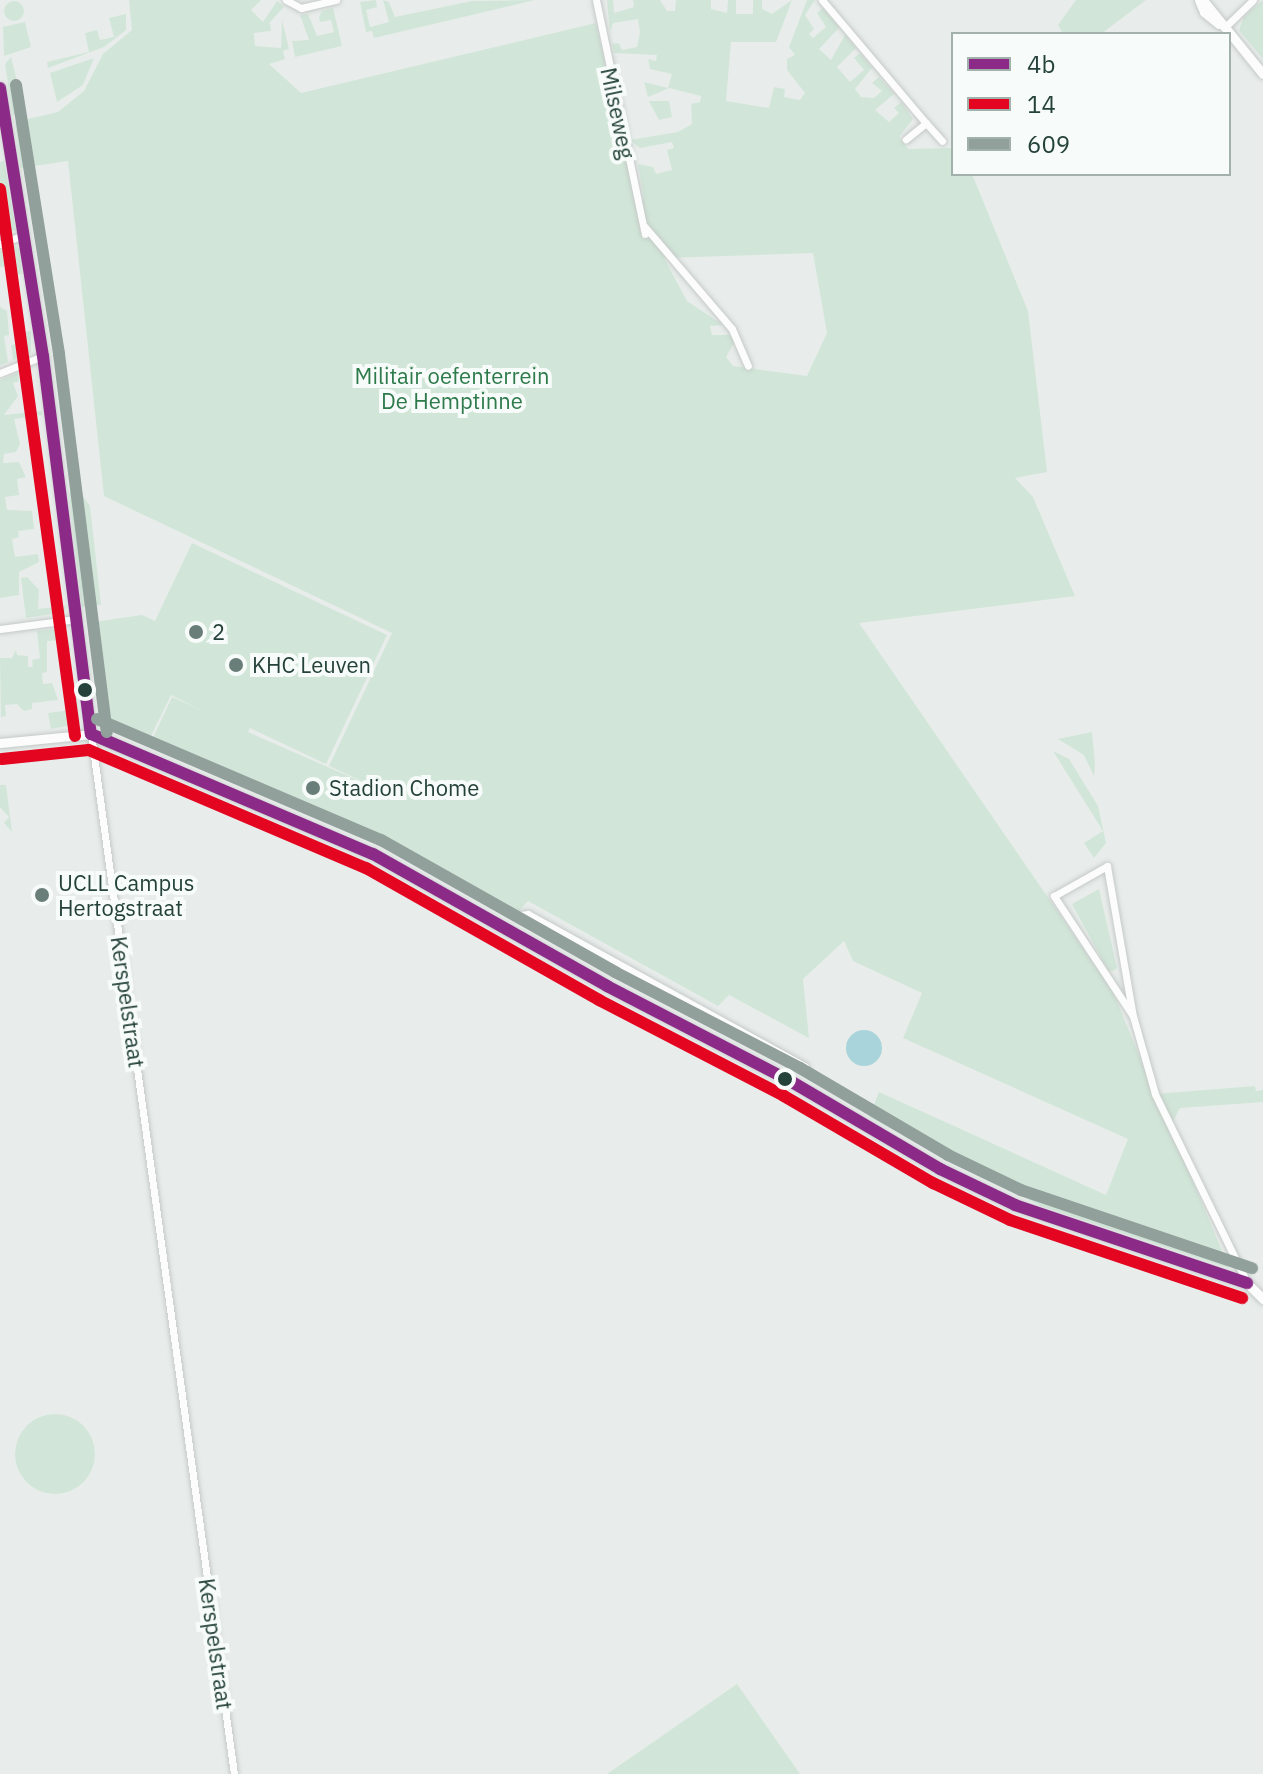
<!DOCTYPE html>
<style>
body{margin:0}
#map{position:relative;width:1263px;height:1774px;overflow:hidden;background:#e8edeb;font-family:"IBM Plex Sans",sans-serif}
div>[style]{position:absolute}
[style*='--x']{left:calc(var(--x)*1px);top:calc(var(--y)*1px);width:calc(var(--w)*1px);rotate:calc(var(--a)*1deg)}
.green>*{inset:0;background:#d1e6d8}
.round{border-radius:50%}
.water>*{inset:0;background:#a9d4db}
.roads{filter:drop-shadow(0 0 2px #c5cac8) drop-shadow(0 0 2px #c5cac8)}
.minor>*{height:7px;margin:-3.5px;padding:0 3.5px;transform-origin:3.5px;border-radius:3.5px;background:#fcfcfc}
.tertiary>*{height:9px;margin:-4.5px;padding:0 4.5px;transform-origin:4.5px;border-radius:4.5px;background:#fcfcfc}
.bus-1>*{height:12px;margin:-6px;padding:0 6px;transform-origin:6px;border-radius:6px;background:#8c2b87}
.bus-2>*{height:12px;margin:-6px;padding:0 6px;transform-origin:6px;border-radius:6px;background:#e40521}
.bus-3>*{height:12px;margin:-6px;padding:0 6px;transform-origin:6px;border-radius:6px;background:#92a09c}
.dots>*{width:22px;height:22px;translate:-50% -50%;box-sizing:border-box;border:4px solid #f7fbf9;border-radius:50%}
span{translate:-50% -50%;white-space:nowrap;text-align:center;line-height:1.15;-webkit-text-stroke:8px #f7fbf9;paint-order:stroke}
.street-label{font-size:22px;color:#24423a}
.park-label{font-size:22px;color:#2d7a4b}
.poi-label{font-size:22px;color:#24423a}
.left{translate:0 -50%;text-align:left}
.legend{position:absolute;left:951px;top:32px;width:280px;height:144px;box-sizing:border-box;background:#f7fbf9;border:2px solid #a3b1ad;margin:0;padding:10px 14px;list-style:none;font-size:24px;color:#24423a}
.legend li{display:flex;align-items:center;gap:16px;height:40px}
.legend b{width:40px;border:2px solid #a3b1ad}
</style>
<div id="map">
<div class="green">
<i style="clip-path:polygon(evenodd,129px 0,261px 0,251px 10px,263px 22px,277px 1px,284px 7px,270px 22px,271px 31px,254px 33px,255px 46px,281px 48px,282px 20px,289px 49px,283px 51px,285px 59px,269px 64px,301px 93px,596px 23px,638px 201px,644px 199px,638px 164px,653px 167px,656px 174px,672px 170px,667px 150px,674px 148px,672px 142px,640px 148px,630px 140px,678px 132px,692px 124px,691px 104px,700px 102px,701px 96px,669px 88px,648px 97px,644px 82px,668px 88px,672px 74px,650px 69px,648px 59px,656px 61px,657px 55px,614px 53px,612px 44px,619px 43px,622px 50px,637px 47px,640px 32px,638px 19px,613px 23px,610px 32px,607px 0,613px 0,614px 13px,634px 7px,633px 0,660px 0,667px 11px,675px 11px,676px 0,711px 0,711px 9px,727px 13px,728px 0,736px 0,736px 14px,753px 14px,753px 0,762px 0,762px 9px,772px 14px,792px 0,776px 42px,731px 42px,726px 101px,769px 108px,774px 87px,785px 89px,784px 97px,800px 100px,805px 93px,787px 70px,787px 59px,795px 55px,789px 47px,807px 0,815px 0,805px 15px,814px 29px,809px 34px,813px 38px,826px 27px,817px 13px,823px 8px,839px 28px,819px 49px,831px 60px,845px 35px,856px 48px,837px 67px,850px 82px,864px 70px,854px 58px,860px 53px,872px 68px,855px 89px,861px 97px,874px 98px,882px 91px,872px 83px,879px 77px,894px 94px,875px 110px,889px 122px,899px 113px,894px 108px,901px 102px,913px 119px,899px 137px,908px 149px,953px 148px,953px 174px,972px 174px,1028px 311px,1047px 472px,1015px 478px,1033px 497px,1075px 596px,859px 623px,1113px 992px,1155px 1094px,1255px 1086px,1256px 1091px,1263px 1090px,1263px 1102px,1180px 1108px,1170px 1127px,1229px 1268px,1041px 1206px,869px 1117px,879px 1092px,1106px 1195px,1128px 1139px,903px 1038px,922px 993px,853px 961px,844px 941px,803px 979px,809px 1038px,729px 995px,718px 1006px,528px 901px,511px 920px,391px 849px,152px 740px,172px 697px,201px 710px,171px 695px,148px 742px,107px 723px,94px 622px,142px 615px,155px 621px,192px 543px,387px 635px,326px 764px,250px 728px,248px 732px,396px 797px,329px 766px,392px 633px,104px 496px,68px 161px,21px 168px,15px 122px,58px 112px,84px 91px,103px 54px,132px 30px,129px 0,813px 253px,827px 333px,807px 376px,733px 366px,726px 357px,735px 341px,729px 335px,712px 335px,710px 326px,723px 325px,687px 301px,664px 258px,813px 253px)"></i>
<i style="clip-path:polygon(376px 0,377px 7px,366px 10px,370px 27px,389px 22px,383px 0,389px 2px,395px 17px,472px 1px,535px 0,374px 38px,372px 31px,366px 32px,360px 2px)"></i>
<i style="clip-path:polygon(1076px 0,1146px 0,1101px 34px,1063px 34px,1058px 25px)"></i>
<i style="clip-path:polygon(1263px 0,1263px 59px,1239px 30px,1244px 17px)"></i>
<i class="round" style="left:4px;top:1px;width:20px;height:20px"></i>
<i style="clip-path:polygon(333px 8px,342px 46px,295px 57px,292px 41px,309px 40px,300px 15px,308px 14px,317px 36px,334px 32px,331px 20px,320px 22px,319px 17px,322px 11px)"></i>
<i style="clip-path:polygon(126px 14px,126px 30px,104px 47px,48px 68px,47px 62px,89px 52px,85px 33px,97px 30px,100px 40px,114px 37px,109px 18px)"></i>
<i style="clip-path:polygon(25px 22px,31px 47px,4px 56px,3px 27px)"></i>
<i style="clip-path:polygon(11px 57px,25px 113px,13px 115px,5px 64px)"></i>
<i style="clip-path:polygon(94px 58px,83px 85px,57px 102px,50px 73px)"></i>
<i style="clip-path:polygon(649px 101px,669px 101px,672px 117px,659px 120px)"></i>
<i style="clip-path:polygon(4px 161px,16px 230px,0 236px,0 162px)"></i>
<i style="clip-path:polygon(15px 246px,19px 248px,22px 274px,15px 275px,13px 265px,0 267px,0 251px)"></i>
<i style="clip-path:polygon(0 307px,7px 311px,9px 335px,4px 336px,8px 362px,0 365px)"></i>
<i style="clip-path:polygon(31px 331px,31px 353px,13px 360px,11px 345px,26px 343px,24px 332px)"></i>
<i style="clip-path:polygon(18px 373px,19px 381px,13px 383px,18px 396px,4px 415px,42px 411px,42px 415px,14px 419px,20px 444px,16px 452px,4px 454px,3px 463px,19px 462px,26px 477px,17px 479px,19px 495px,5px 497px,7px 510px,32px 511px,34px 529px,18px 531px,19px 537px,12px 539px,15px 557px,38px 554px,39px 562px,19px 572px,19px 595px,0 598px,0 380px)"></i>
<i style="clip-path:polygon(69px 493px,82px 495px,90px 506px,101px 605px,82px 607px)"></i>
<i style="clip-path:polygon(27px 577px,39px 590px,38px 609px,55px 607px,59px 612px,66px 604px,65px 612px,26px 618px,21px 578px)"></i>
<i style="clip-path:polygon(65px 628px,71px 650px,64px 650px,63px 640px,47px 641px,47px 672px,42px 673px,43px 684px,52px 683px,58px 700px,32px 703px,32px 709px,24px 711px,17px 704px,5px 705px,6px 716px,1px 717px,0 658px,12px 658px,16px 650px,17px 655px,28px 656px,28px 667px,33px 667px,32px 660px,40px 658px,37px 631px)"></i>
<i style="clip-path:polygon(77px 698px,80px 723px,51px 729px,48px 713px,71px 710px,70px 699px)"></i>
<i style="clip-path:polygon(1092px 732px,1095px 764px,1094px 776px,1084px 755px,1058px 739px)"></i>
<i style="clip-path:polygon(1053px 751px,1069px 759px,1098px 806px,1106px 843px,1094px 858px,1084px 843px,1103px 831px)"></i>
<i style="clip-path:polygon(0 785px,6px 785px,12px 832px,4px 823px,9px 817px,0 807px)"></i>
<i style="clip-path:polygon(1099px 889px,1117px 968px,1113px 971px,1108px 970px,1072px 904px)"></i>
<i class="round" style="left:15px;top:1414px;width:80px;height:80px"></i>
<i style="clip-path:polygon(737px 1684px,800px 1774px,607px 1774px)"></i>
</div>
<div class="water">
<i class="round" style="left:846px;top:1030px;width:36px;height:36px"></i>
</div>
<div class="roads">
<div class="minor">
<i style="--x:286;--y:0;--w:17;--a:28"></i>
<i style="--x:301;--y:8;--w:36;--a:-13"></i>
<i style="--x:596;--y:0;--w:239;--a:78.2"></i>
<i style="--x:822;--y:0;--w:161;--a:49.8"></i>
<i style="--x:926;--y:123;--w:26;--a:141"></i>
<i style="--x:1224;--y:28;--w:40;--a:-44"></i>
<i style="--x:926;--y:123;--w:24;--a:48"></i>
<i style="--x:645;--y:227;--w:134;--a:49.5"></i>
<i style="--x:732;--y:329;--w:40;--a:66.6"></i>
<i style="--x:0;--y:244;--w:26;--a:-21"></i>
<i style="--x:0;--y:373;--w:46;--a:-21.6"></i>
<i style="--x:0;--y:629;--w:77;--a:-7.5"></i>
<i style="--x:91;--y:734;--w:1050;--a:82.17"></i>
<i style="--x:520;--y:915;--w:8;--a:-7"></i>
<i style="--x:528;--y:914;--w:316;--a:28.8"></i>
<i style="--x:1133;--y:1016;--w:144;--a:-123.4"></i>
<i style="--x:1054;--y:896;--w:61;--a:-29.5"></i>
<i style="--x:1107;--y:866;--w:152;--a:80.2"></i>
<i style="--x:1133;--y:1016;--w:81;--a:74.2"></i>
<i style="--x:1155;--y:1094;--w:210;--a:64"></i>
</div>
<div class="tertiary">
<i style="--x:1199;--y:0;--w:13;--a:67"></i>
<i style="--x:1204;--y:12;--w:19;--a:39"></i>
<i style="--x:1203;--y:0;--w:95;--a:51"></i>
<i style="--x:0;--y:88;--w:271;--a:80.9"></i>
<i style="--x:43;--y:356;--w:381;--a:82.8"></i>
<i style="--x:0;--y:743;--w:91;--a:-5.6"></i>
<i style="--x:91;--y:734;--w:306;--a:23.1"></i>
<i style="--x:373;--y:854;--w:269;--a:29.4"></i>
<i style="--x:607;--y:986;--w:208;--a:27.4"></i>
<i style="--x:792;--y:1082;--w:172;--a:30.4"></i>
<i style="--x:940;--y:1169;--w:83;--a:25.6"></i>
<i style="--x:1015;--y:1205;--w:245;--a:18.6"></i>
<i style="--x:1247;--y:1283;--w:23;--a:45"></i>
</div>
</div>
<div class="bus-1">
<i style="--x:0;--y:88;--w:271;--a:80.9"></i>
<i style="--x:43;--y:356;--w:381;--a:82.8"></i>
<i style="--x:91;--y:734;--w:306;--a:23.1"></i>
<i style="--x:373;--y:854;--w:269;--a:29.4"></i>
<i style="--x:607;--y:986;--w:208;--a:27.4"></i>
<i style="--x:792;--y:1082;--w:172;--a:30.4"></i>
<i style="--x:940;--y:1169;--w:83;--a:25.6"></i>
<i style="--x:1015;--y:1205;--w:245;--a:18.6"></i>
</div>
<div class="bus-2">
<i style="--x:0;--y:189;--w:552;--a:82.19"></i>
<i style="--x:2;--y:759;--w:87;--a:-5.9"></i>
<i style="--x:89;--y:750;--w:301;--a:23.1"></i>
<i style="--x:366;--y:868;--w:268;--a:29.5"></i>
<i style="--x:599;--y:1000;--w:208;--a:27.4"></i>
<i style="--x:784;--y:1096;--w:173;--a:30.3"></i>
<i style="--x:933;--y:1183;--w:85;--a:25.7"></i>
<i style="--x:1010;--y:1220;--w:245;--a:18.6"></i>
</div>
<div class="bus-3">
<i style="--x:16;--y:85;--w:272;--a:80.9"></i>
<i style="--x:59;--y:354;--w:381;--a:82.8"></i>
<i style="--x:97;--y:719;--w:309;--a:23.1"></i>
<i style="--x:381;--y:840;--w:269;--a:29.4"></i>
<i style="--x:615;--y:972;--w:208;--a:27.4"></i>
<i style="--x:800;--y:1068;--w:172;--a:30.4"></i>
<i style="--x:948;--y:1155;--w:81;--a:25.6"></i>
<i style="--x:1021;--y:1190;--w:244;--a:18.7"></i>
</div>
<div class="dots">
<i style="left:196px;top:632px;background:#697e78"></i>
<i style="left:236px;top:665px;background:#697e78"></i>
<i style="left:85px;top:690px;background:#24423a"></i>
<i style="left:313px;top:788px;background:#697e78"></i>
<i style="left:42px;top:895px;background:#697e78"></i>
<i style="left:785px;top:1079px;background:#24423a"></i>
</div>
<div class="street-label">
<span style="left:618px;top:113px;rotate:78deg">Milseweg</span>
<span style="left:128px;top:1002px;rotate:82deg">Kerspelstraat</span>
<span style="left:216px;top:1644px;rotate:82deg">Kerspelstraat</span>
</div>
<div class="park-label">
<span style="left:452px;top:388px">Militair oefenterrein<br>De Hemptinne</span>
</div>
<div class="poi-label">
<span class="left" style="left:212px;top:632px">2</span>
<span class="left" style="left:252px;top:665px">KHC Leuven</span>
<span class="left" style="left:329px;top:788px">Stadion Chome</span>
<span class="left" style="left:58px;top:895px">UCLL Campus<br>Hertogstraat</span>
</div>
<ul class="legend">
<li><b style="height:10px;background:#8c2b87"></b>4b</li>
<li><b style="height:10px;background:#e40521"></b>14</li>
<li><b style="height:10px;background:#92a09c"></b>609</li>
</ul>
</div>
